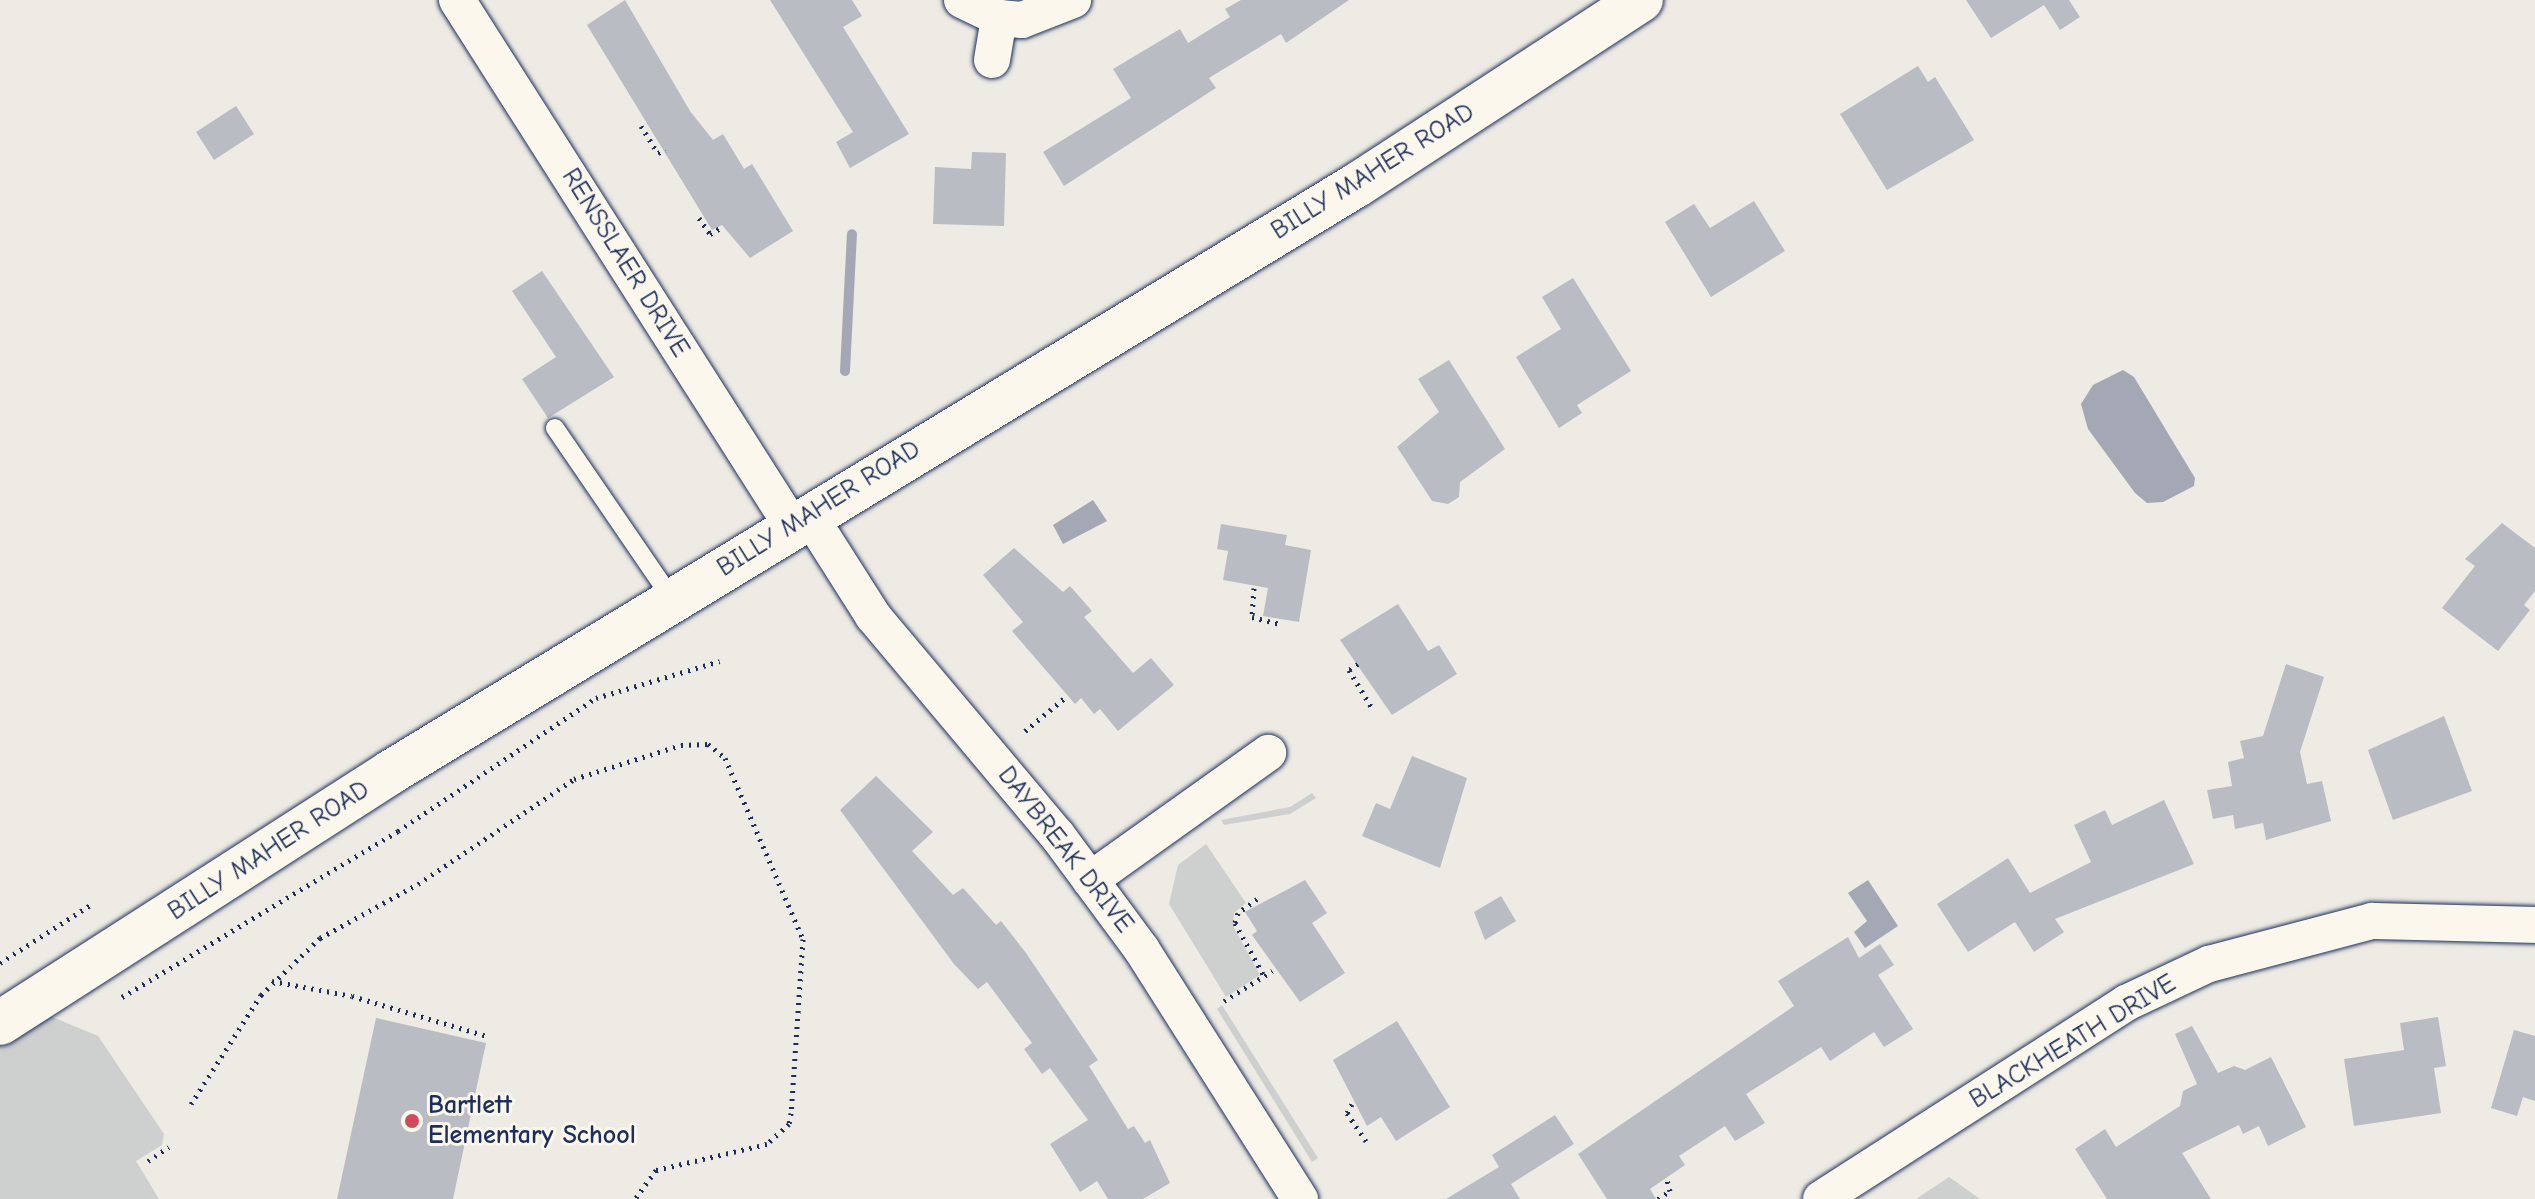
<!DOCTYPE html>
<style>
body{margin:0}
#map{position:relative;width:2535px;height:1199px;overflow:hidden;background:#eeebe4;font-family:"Comic Neue",sans-serif}
div>[style]{position:absolute}
[style*='--x']{left:calc(var(--x)*1px);top:calc(var(--y)*1px);width:calc(var(--w)*1px);rotate:calc(var(--a)*1deg)}
.green>*{inset:0;background:#cecfcf}
.water>*{inset:0;background:#a3a8b4}
.stream>*{height:10px;margin:-5px;padding:0 5px;transform-origin:5px;border-radius:5px;background:#a3a8b4}
.building>*{inset:0;background:#b9bcc3}
.path>*{height:5px;margin-top:-2.5px;transform-origin:0;background:repeating-linear-gradient(90deg,#1b2f5e 0 2px,transparent 0 8px)}
.roads{filter:drop-shadow(0 0 2px #1b2f5e) drop-shadow(0 0 2px #1b2f5e)}
.service>*{height:18px;margin:-9px;padding:0 9px;transform-origin:9px;border-radius:9px;background:#fbf7ec}
.minor>*{height:36px;margin:-18px;padding:0 18px;transform-origin:18px;border-radius:18px;background:#fbf7ec}
.secondary>*{height:44px;margin:-22px;padding:0 22px;transform-origin:22px;border-radius:22px;background:#fbf7ec}
.dots>*{width:22px;height:22px;translate:-50% -50%;box-sizing:border-box;border:4px solid #fbf7ec;border-radius:50%}
span{translate:-50% -50%;white-space:nowrap;text-align:center;line-height:1.15;-webkit-text-stroke:6px #fbf7ec;paint-order:stroke}
.street-label{font-size:26px;color:#1b2f5e}
.poi-label{font-size:26px;color:#1b2f5e;font-weight:700}
.left{translate:0 -50%;text-align:left}
</style>
<div id="map">
<div class="green">
<i style="clip-path:polygon(1312px 793px,1316px 798px,1290px 814px,1224px 825px,1221px 820px,1290px 807px)"></i>
<i style="clip-path:polygon(1206px 844px,1246px 903px,1234px 913px,1233px 926px,1260px 975px,1226px 997px,1169px 904px,1178px 865px)"></i>
<i style="clip-path:polygon(1222px 1005px,1318px 1158px,1312px 1162px,1217px 1009px)"></i>
<i style="clip-path:polygon(50px 1016px,98px 1036px,164px 1134px,162px 1145px,136px 1161px,159px 1199px,0 1199px,0 1041px)"></i>
<i style="clip-path:polygon(1949px 1177px,1980px 1199px,1916px 1199px)"></i>
</div>
<div class="water">
<i style="clip-path:polygon(2123px 370px,2134px 377px,2195px 478px,2194px 486px,2163px 502px,2147px 503px,2135px 493px,2088px 429px,2081px 404px,2093px 385px)"></i>
<i style="clip-path:polygon(1093px 500px,1107px 521px,1063px 544px,1053px 525px)"></i>
<i style="clip-path:polygon(1868px 880px,1898px 926px,1865px 948px,1854px 932px,1867px 921px,1848px 893px)"></i>
</div>
<div class="stream">
<i style="--x:845;--y:371;--w:137;--a:-87.1"></i>
</div>
<div class="building">
<i style="clip-path:polygon(625px 0,690px 111px,713px 140px,723px 134px,744px 169px,752px 164px,793px 231px,750px 258px,722px 225px,712px 230px,587px 25px)"></i>
<i style="clip-path:polygon(770px 0,852px 0,862px 16px,843px 27px,909px 134px,850px 168px,836px 142px,853px 132px)"></i>
<i style="clip-path:polygon(1241px 0,1349px 0,1286px 43px,1281px 34px,1209px 78px,1216px 88px,1064px 186px,1043px 152px,1131px 98px,1113px 69px,1180px 29px,1188px 43px,1230px 17px,1225px 9px)"></i>
<i style="clip-path:polygon(1966px 0,2069px 0,2080px 17px,2060px 30px,2044px 5px,1991px 38px)"></i>
<i style="clip-path:polygon(1918px 66px,1928px 82px,1935px 77px,1974px 140px,1887px 190px,1840px 114px)"></i>
<i style="clip-path:polygon(236px 106px,254px 134px,214px 160px,196px 132px)"></i>
<i style="clip-path:polygon(972px 152px,1006px 153px,1004px 226px,933px 224px,935px 167px,971px 169px)"></i>
<i style="clip-path:polygon(1754px 201px,1785px 251px,1711px 297px,1665px 222px,1694px 204px,1710px 228px)"></i>
<i style="clip-path:polygon(542px 271px,614px 377px,548px 418px,522px 379px,556px 357px,512px 291px)"></i>
<i style="clip-path:polygon(1573px 278px,1631px 371px,1577px 405px,1582px 413px,1559px 428px,1516px 357px,1561px 329px,1542px 297px)"></i>
<i style="clip-path:polygon(1449px 360px,1505px 449px,1460px 482px,1459px 497px,1448px 504px,1432px 501px,1397px 447px,1439px 412px,1418px 379px)"></i>
<i style="clip-path:polygon(2502px 523px,2535px 548px,2535px 591px,2524px 605px,2530px 610px,2498px 651px,2442px 608px,2475px 566px,2465px 559px)"></i>
<i style="clip-path:polygon(1221px 524px,1287px 535px,1285px 545px,1311px 550px,1299px 622px,1263px 616px,1268px 588px,1223px 580px,1228px 551px,1217px 549px)"></i>
<i style="clip-path:polygon(1014px 548px,1063px 592px,1070px 586px,1092px 611px,1084px 617px,1133px 673px,1151px 658px,1174px 685px,1118px 731px,1100px 709px,1094px 714px,1081px 698px,1075px 704px,1012px 631px,1023px 622px,983px 575px)"></i>
<i style="clip-path:polygon(1398px 604px,1428px 651px,1439px 645px,1457px 674px,1392px 715px,1340px 640px)"></i>
<i style="clip-path:polygon(2286px 664px,2324px 677px,2300px 752px,2307px 784px,2322px 781px,2331px 821px,2266px 840px,2263px 823px,2235px 829px,2233px 815px,2213px 819px,2207px 790px,2232px 786px,2228px 762px,2244px 758px,2240px 741px,2263px 736px)"></i>
<i style="clip-path:polygon(2444px 716px,2472px 791px,2393px 820px,2368px 750px)"></i>
<i style="clip-path:polygon(1412px 756px,1467px 778px,1440px 868px,1362px 836px,1376px 803px,1390px 809px)"></i>
<i style="clip-path:polygon(876px 776px,933px 832px,912px 851px,953px 895px,963px 888px,996px 925px,1001px 921px,1026px 953px,1098px 1060px,1089px 1066px,1128px 1129px,1134px 1126px,1145px 1143px,1150px 1140px,1170px 1183px,1143px 1199px,1108px 1199px,1097px 1181px,1080px 1192px,1050px 1144px,1088px 1120px,1050px 1068px,1042px 1074px,1024px 1049px,1032px 1043px,987px 982px,978px 989px,954px 964px,840px 810px)"></i>
<i style="clip-path:polygon(2164px 800px,2194px 864px,2055px 919px,2064px 932px,2034px 952px,2015px 922px,1968px 952px,1937px 904px,2008px 858px,2030px 893px,2091px 862px,2074px 825px,2105px 810px,2112px 825px)"></i>
<i style="clip-path:polygon(1305px 880px,1327px 913px,1312px 923px,1345px 973px,1300px 1002px,1252px 935px,1257px 931px,1245px 912px)"></i>
<i style="clip-path:polygon(1501px 896px,1516px 921px,1485px 940px,1474px 912px)"></i>
<i style="clip-path:polygon(1848px 937px,1859px 958px,1880px 944px,1894px 965px,1878px 975px,1913px 1029px,1884px 1047px,1874px 1032px,1830px 1061px,1821px 1047px,1746px 1094px,1765px 1123px,1735px 1141px,1725px 1126px,1679px 1156px,1685px 1165px,1650px 1189px,1656px 1199px,1607px 1199px,1578px 1154px,1794px 1006px,1778px 981px)"></i>
<i style="clip-path:polygon(2438px 1017px,2446px 1066px,2434px 1068px,2441px 1113px,2354px 1126px,2344px 1059px,2404px 1050px,2400px 1023px)"></i>
<i style="clip-path:polygon(376px 1018px,486px 1043px,453px 1199px,337px 1199px)"></i>
<i style="clip-path:polygon(1397px 1021px,1450px 1107px,1396px 1141px,1381px 1117px,1367px 1126px,1333px 1060px)"></i>
<i style="clip-path:polygon(2192px 1026px,2218px 1073px,2234px 1066px,2245px 1070px,2271px 1057px,2306px 1127px,2268px 1146px,2259px 1126px,2243px 1134px,2239px 1125px,2182px 1153px,2211px 1199px,2107px 1199px,2075px 1149px,2105px 1129px,2116px 1147px,2180px 1106px,2183px 1091px,2197px 1084px,2175px 1034px)"></i>
<i style="clip-path:polygon(2514px 1030px,2535px 1036px,2535px 1101px,2523px 1097px,2517px 1116px,2491px 1108px)"></i>
<i style="clip-path:polygon(1555px 1115px,1574px 1144px,1511px 1184px,1520px 1199px,1446px 1199px,1499px 1167px,1492px 1155px)"></i>
</div>
<div class="path">
<i style="--x:641;--y:126;--w:32;--a:58"></i>
<i style="--x:658;--y:153;--w:8;--a:-23"></i>
<i style="--x:699;--y:218;--w:19;--a:55"></i>
<i style="--x:710;--y:234;--w:14;--a:-30"></i>
<i style="--x:1254;--y:588;--w:29;--a:94"></i>
<i style="--x:1252;--y:617;--w:29;--a:14"></i>
<i style="--x:1358;--y:664;--w:11;--a:146"></i>
<i style="--x:1349;--y:670;--w:44;--a:58.8"></i>
<i style="--x:1025;--y:731;--w:55;--a:-39.8"></i>
<i style="--x:1257;--y:899;--w:24;--a:144"></i>
<i style="--x:1238;--y:913;--w:10;--a:107"></i>
<i style="--x:1235;--y:923;--w:60;--a:61.3"></i>
<i style="--x:0;--y:963;--w:109;--a:-32.7"></i>
<i style="--x:272;--y:981;--w:81;--a:10.6"></i>
<i style="--x:352;--y:996;--w:141;--a:16.5"></i>
<i style="--x:122;--y:997;--w:322;--a:-31"></i>
<i style="--x:398;--y:831;--w:239;--a:-33.9"></i>
<i style="--x:596;--y:698;--w:129;--a:-16.6"></i>
<i style="--x:1224;--y:1001;--w:57;--a:-32"></i>
<i style="--x:191;--y:1104;--w:130;--a:-57.3"></i>
<i style="--x:261;--y:995;--w:82;--a:-44"></i>
<i style="--x:320;--y:938;--w:112;--a:-28.9"></i>
<i style="--x:418;--y:884;--w:188;--a:-33.9"></i>
<i style="--x:574;--y:779;--w:112;--a:-17.6"></i>
<i style="--x:681;--y:745;--w:27;--a:-2"></i>
<i style="--x:708;--y:744;--w:22;--a:39"></i>
<i style="--x:725;--y:758;--w:197;--a:66.7"></i>
<i style="--x:803;--y:939;--w:174;--a:93.9"></i>
<i style="--x:791;--y:1113;--w:11;--a:100"></i>
<i style="--x:789;--y:1124;--w:30;--a:138"></i>
<i style="--x:767;--y:1144;--w:114;--a:166.8"></i>
<i style="--x:656;--y:1170;--w:36;--a:126"></i>
<i style="--x:1352;--y:1104;--w:10;--a:119"></i>
<i style="--x:1347;--y:1113;--w:34;--a:56"></i>
<i style="--x:148;--y:1161;--w:25;--a:-34"></i>
<i style="--x:1658;--y:1199;--w:14;--a:-34"></i>
<i style="--x:1670;--y:1191;--w:11;--a:-105"></i>
</div>
<div class="roads">
<div class="service">
<i style="--x:555;--y:428;--w:207;--a:55.6"></i>
</div>
<div class="minor">
<i style="--x:457;--y:0;--w:624;--a:57.51"></i>
<i style="--x:962;--y:0;--w:41;--a:25.9"></i>
<i style="--x:999;--y:18;--w:23;--a:5"></i>
<i style="--x:1022;--y:20;--w:55;--a:-21.4"></i>
<i style="--x:992;--y:60;--w:43;--a:-80.5"></i>
<i style="--x:809;--y:515;--w:120;--a:57.6"></i>
<i style="--x:873;--y:616;--w:286;--a:50"></i>
<i style="--x:1057;--y:835;--w:143;--a:53.5"></i>
<i style="--x:1142;--y:950;--w:295;--a:57.6"></i>
<i style="--x:1090;--y:880;--w:219;--a:-35.5"></i>
<i style="--x:1821;--y:1199;--w:363;--a:-32.7"></i>
<i style="--x:2126;--y:1003;--w:92;--a:-25.2"></i>
<i style="--x:2209;--y:964;--w:169;--a:-14.8"></i>
<i style="--x:2372;--y:921;--w:163;--a:1.4"></i>
</div>
<div class="secondary">
<i style="--x:0;--y:1023;--w:465;--a:-32.7"></i>
<i style="--x:391;--y:772;--w:1130;--a:-31.29"></i>
<i style="--x:1357;--y:185;--w:339;--a:-33.1"></i>
</div>
</div>
<div class="dots">
<i style="left:412px;top:1121px;background:#d1495b"></i>
</div>
<div class="street-label">
<span style="left:1373px;top:172px;rotate:-32deg">BILLY MAHER ROAD</span>
<span style="left:625px;top:263px;rotate:58deg">RENSSLAER DRIVE</span>
<span style="left:819px;top:509px;rotate:-32deg">BILLY MAHER ROAD</span>
<span style="left:1065px;top:850px;rotate:52deg">DAYBREAK DRIVE</span>
<span style="left:269px;top:851px;rotate:-33deg">BILLY MAHER ROAD</span>
<span style="left:2073px;top:1042px;rotate:-31deg">BLACKHEATH DRIVE</span>
</div>
<div class="poi-label">
<span class="left" style="left:428px;top:1121px">Bartlett<br>Elementary School</span>
</div>
</div>
